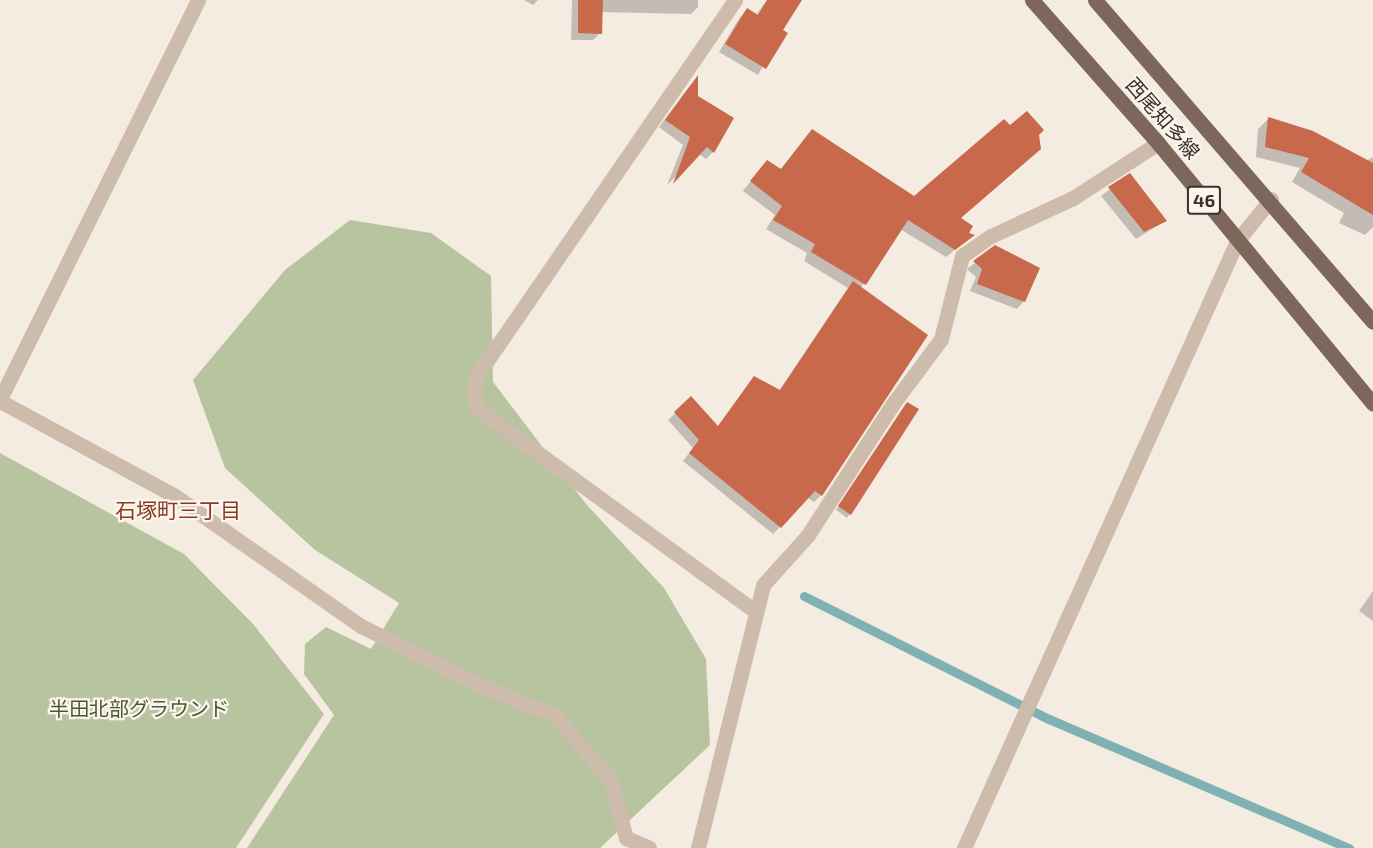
<!DOCTYPE html>
<meta charset="utf-8">
<style>
body{margin:0}
#map{position:relative;width:1373px;height:848px;overflow:hidden;background:#f4ebe1;font-family:"Exo 2","Noto Sans JP",sans-serif}
div>[style]{position:absolute}
[style*='--x']{left:calc(var(--x)*1px);top:calc(var(--y)*1px);width:calc(var(--w)*1px);rotate:calc(var(--a)*1deg)}
.green>*{inset:0;background:#b8c4a0}
.shadow>*{inset:0;background:#0003}
.stream>*{height:9px;margin:-4.5px;padding:0 4.5px;transform-origin:4.5px;border-radius:4.5px;background:#7fb0b2}
.building>*{inset:0;background:#c8694b}
.minor>*{height:15px;margin:-7.5px;padding:0 7.5px;transform-origin:7.5px;border-radius:7.5px;background:#cdbbac}
.major>*{height:15px;margin:-7.5px;padding:0 7.5px;transform-origin:7.5px;border-radius:7.5px;background:#7d675c}
span{translate:-50% -50%;white-space:nowrap;text-align:center;line-height:1.15;-webkit-text-stroke:4.5px #fbf5ee;paint-order:stroke}
.shield-label span{padding:2px 4px;background:#fbf5ee;border:2px solid;border-radius:4px;-webkit-text-stroke-width:0}
.shield-label{font-size:18px;color:#3b302b;font-weight:700}
.street-label{font-size:20px;color:#3b302b}
.park-label{font-size:20px;color:#4a5a2e}
.neighbourhood-label{font-size:21px;color:#8c3b22}
</style>
<div id="map">
<div class="green">
<i style="clip-path:polygon(350px 220px,431px 233px,491px 276px,493px 382px,586px 504px,664px 588px,706px 659px,710px 745px,600px 848px,247px 848px,334px 715px,304px 674px,305px 644px,326px 627px,371px 649px,399px 603px,315px 550px,225px 468px,193px 380px,285px 270px)"></i>
<i style="clip-path:polygon(0 453px,184px 554px,253px 624px,324px 714px,236px 848px,0 848px)"></i>
</div>
<div class="shadow">
<i style="clip-path:polygon(524px 0,538px 0,533px 5px)"></i>
<i style="clip-path:polygon(572px 0,698px 0,698px 7px,691px 14px,601px 12px,600px 33px,593px 40px,571px 40px)"></i>
<i style="clip-path:polygon(767px 0,800px 0,758px 75px,719px 52px,740px 17px,747px 10px,756px 15px)"></i>
<i style="clip-path:polygon(691px 84px,697px 97px,732px 119px,713px 152px,706px 159px,699px 154px,667px 185px,683px 145px,659px 127px)"></i>
<i style="clip-path:polygon(1268px 119px,1366px 161px,1373px 157px,1373px 227px,1365px 235px,1339px 223px,1344px 213px,1292px 182px,1300px 168px,1256px 157px,1258px 129px)"></i>
<i style="clip-path:polygon(812px 131px,914px 198px,959px 219px,972px 236px,946px 257px,900px 229px,860px 289px,821px 495px,814px 502px,808px 498px,773px 534px,683px 461px,693px 448px,668px 420px,691px 398px,717px 427px,755px 378px,779px 391px,848px 288px,804px 261px,807px 253px,766px 229px,775px 215px,743px 191px,767px 161px,780px 170px)"></i>
<i style="clip-path:polygon(1129px 175px,1165px 221px,1136px 239px,1101px 196px)"></i>
<i style="clip-path:polygon(995px 247px,1024px 301px,1017px 309px,970px 291px,976px 277px,967px 269px)"></i>
<i style="clip-path:polygon(907px 404px,850px 514px,847px 518px,836px 510px)"></i>
<i style="clip-path:polygon(1373px 591px,1373px 621px,1359px 611px)"></i>
</div>
<div class="stream">
<i style="--x:804;--y:596;--w:274;--a:26.7"></i>
<i style="--x:1049;--y:719;--w:327;--a:23.3"></i>
</div>
<div class="building">
<i style="clip-path:polygon(578px 0,603px 0,602px 34px,578px 33px)"></i>
<i style="clip-path:polygon(767px 0,802px 0,783px 30px,788px 33px,766px 69px,725px 44px,747px 8px,758px 15px)"></i>
<i style="clip-path:polygon(698px 75px,698px 96px,734px 118px,714px 153px,707px 147px,673px 184px,690px 137px,665px 120px)"></i>
<i style="clip-path:polygon(1027px 111px,1044px 130px,1039px 135px,1041px 149px,961px 218px,973px 226px,969px 233px,975px 235px,955px 250px,908px 220px,866px 285px,811px 252px,815px 244px,773px 220px,782px 206px,750px 181px,767px 160px,781px 169px,812px 129px,914px 196px,1004px 119px,1010px 125px)"></i>
<i style="clip-path:polygon(1268px 117px,1313px 131px,1373px 163px,1373px 215px,1301px 172px,1309px 158px,1265px 147px)"></i>
<i style="clip-path:polygon(1130px 173px,1167px 221px,1144px 232px,1108px 187px)"></i>
<i style="clip-path:polygon(995px 245px,1040px 268px,1025px 302px,977px 284px,982px 269px,973px 261px)"></i>
<i style="clip-path:polygon(853px 281px,928px 335px,822px 496px,815px 491px,781px 528px,689px 453px,699px 440px,674px 412px,691px 396px,718px 426px,754px 376px,780px 390px)"></i>
<i style="clip-path:polygon(907px 402px,919px 409px,851px 515px,838px 506px)"></i>
</div>
<div class="minor">
<i style="--x:735;--y:0;--w:460;--a:124.5"></i>
<i style="--x:475;--y:379;--w:28;--a:90"></i>
<i style="--x:475;--y:407;--w:348;--a:36.1"></i>
<i style="--x:0;--y:399;--w:445;--a:-63.6"></i>
<i style="--x:0;--y:401;--w:199;--a:28.5"></i>
<i style="--x:175;--y:496;--w:227;--a:35"></i>
<i style="--x:361;--y:626;--w:133;--a:26.4"></i>
<i style="--x:480;--y:685;--w:80;--a:22.1"></i>
<i style="--x:554;--y:715;--w:85;--a:48.8"></i>
<i style="--x:610;--y:779;--w:61;--a:74.8"></i>
<i style="--x:626;--y:838;--w:25;--a:23"></i>
<i style="--x:698;--y:848;--w:271;--a:-76.1"></i>
<i style="--x:763;--y:585;--w:67;--a:-48"></i>
<i style="--x:808;--y:535;--w:155;--a:-57.1"></i>
<i style="--x:892;--y:405;--w:82;--a:-53.4"></i>
<i style="--x:941;--y:339;--w:86;--a:-75.8"></i>
<i style="--x:962;--y:256;--w:35;--a:-35"></i>
<i style="--x:991;--y:236;--w:90;--a:-24.9"></i>
<i style="--x:1073;--y:198;--w:101;--a:-32.9"></i>
<i style="--x:964;--y:848;--w:666;--a:-65.78"></i>
<i style="--x:1237;--y:241;--w:54;--a:-51"></i>
</div>
<div class="major">
<i style="--x:1032;--y:0;--w:191;--a:48.6"></i>
<i style="--x:1158;--y:143;--w:338;--a:50.5"></i>
<i style="--x:1095;--y:0;--w:425;--a:49.2"></i>
</div>
<div class="shield-label">
<span style="left:1204px;top:200px">46</span>
</div>
<div class="street-label">
<span style="left:1163px;top:118px;rotate:49deg">西尾知多線</span>
</div>
<div class="park-label">
<span style="left:139px;top:708px">半田北部グラウンド</span>
</div>
<div class="neighbourhood-label">
<span style="left:178px;top:510px">石塚町三丁目</span>
</div>
</div>
